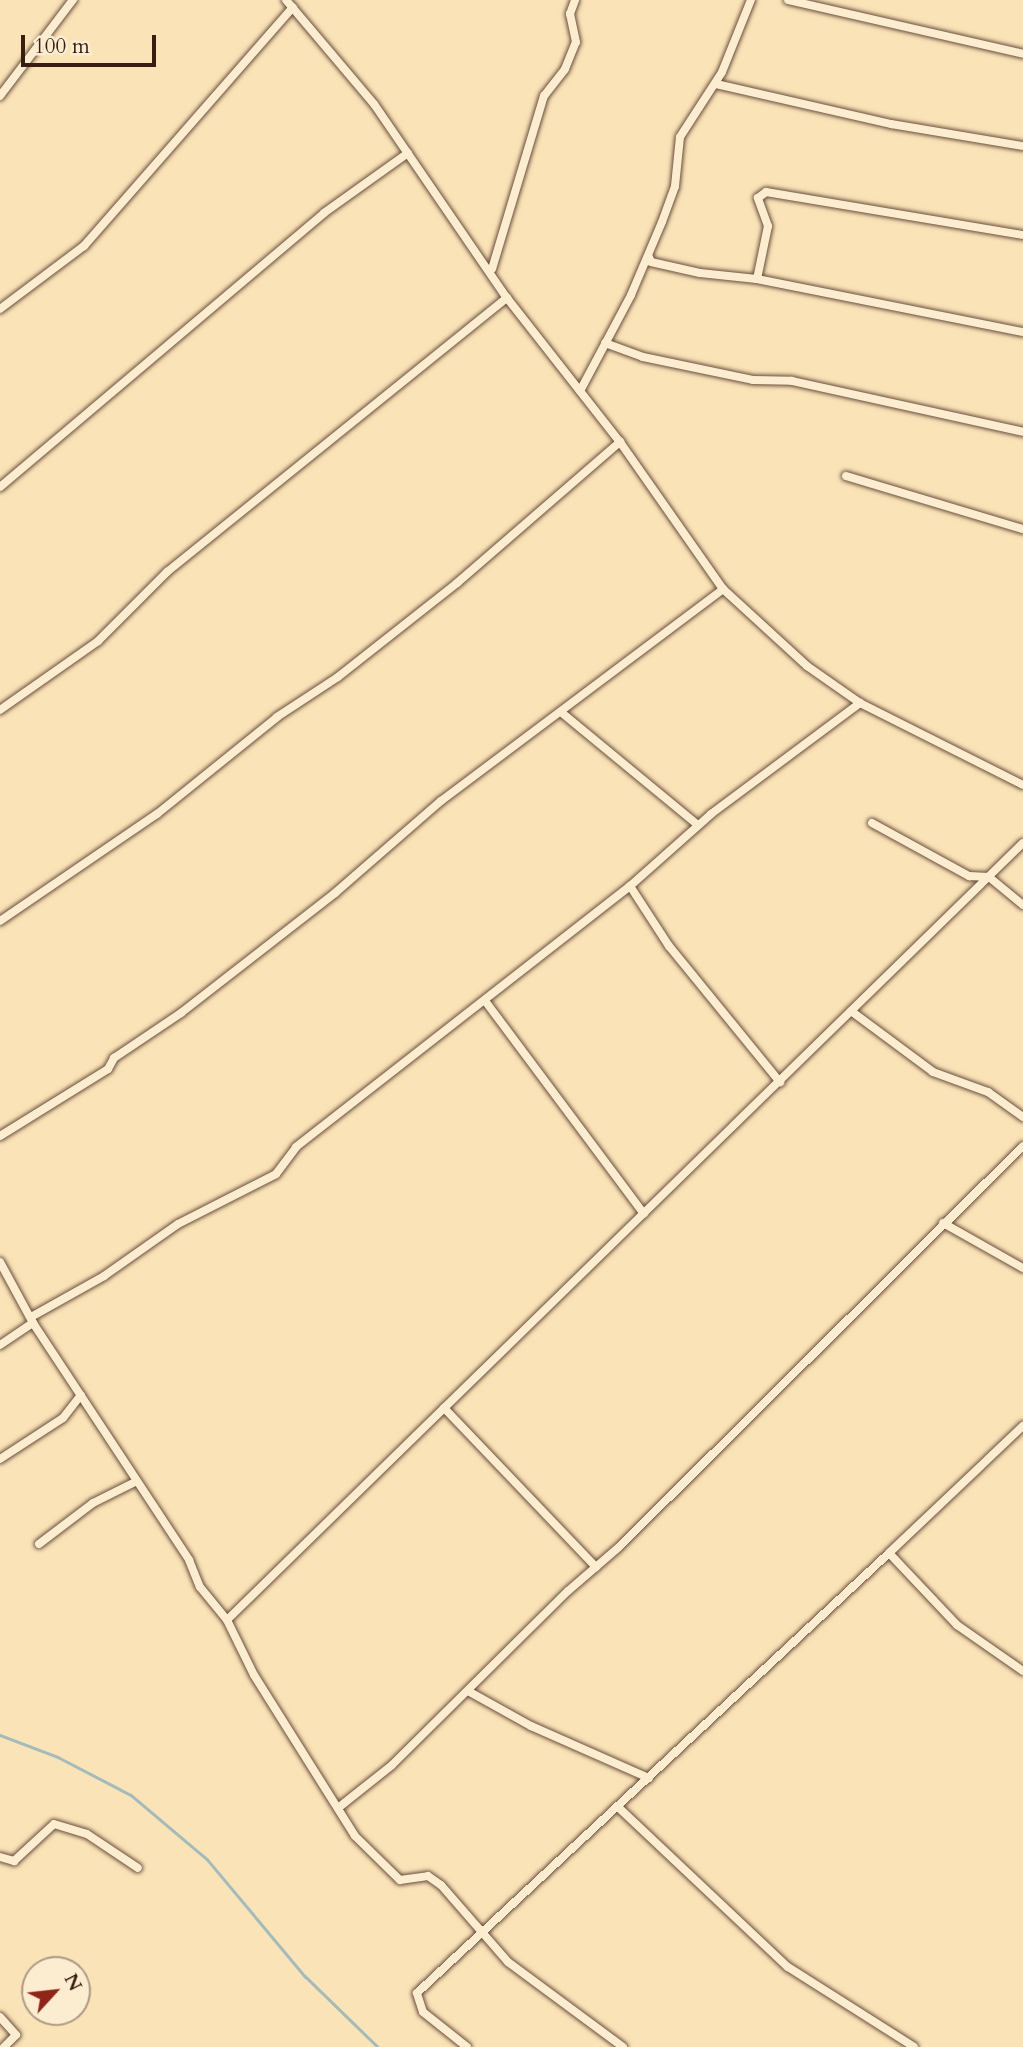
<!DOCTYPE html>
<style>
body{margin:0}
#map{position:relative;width:1023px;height:2047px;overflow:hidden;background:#fbe3b8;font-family:Cardo,serif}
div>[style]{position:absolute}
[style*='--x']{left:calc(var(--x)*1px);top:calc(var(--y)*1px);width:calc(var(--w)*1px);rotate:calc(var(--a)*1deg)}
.stream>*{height:2.5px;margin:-1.25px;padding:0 1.25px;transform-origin:1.25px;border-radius:1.25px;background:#a4bbba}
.roads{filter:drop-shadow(0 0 2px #694f3c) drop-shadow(0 0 2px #694f3c)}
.street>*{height:8px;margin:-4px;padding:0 4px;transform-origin:4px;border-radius:4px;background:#fcedd1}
span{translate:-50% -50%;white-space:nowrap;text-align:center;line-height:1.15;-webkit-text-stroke:7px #fcedd1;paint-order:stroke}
.north{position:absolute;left:21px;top:1956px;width:70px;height:70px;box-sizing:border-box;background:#fcedd1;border:2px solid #ae9a85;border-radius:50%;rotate:63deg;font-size:19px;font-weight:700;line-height:28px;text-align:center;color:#381e12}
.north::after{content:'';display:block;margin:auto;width:24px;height:32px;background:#8f2418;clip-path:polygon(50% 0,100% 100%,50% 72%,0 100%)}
.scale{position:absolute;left:21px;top:35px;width:135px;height:32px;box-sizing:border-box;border:4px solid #381e12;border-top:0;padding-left:9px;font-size:21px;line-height:24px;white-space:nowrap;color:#381e12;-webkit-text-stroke:5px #fcedd1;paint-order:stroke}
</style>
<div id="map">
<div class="stream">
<i style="--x:0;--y:1735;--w:62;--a:20.8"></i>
<i style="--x:58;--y:1757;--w:82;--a:27.5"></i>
<i style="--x:131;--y:1795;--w:99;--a:40.1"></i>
<i style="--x:207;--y:1859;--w:153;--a:50.1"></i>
<i style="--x:305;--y:1976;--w:102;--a:44.2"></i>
</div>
<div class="roads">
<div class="street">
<i style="--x:286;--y:0;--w:136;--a:49.8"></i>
<i style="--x:374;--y:104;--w:235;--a:55.6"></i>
<i style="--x:507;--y:298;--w:183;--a:51.9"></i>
<i style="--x:620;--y:442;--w:179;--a:55"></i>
<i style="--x:723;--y:589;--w:114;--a:42.5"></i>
<i style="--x:807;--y:666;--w:65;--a:34.9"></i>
<i style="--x:860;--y:703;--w:182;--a:26.7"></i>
<i style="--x:788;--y:0;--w:241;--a:12.9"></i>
<i style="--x:716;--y:84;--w:180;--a:12.9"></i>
<i style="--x:891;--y:124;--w:134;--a:9.5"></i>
<i style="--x:0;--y:96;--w:121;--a:-52.8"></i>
<i style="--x:649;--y:257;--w:5;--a:68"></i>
<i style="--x:651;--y:262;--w:50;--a:12.7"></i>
<i style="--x:700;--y:273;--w:57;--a:6"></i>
<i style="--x:757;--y:279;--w:54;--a:-78.3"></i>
<i style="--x:768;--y:226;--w:30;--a:-110"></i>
<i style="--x:758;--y:198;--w:10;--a:-37"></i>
<i style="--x:766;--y:192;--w:261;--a:9.5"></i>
<i style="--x:492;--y:269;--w:181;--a:-73.3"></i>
<i style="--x:544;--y:96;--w:34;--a:-52"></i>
<i style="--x:565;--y:69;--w:29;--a:-68"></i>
<i style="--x:576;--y:42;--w:29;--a:-102"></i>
<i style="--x:570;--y:14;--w:15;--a:-70"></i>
<i style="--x:757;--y:279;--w:271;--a:11.3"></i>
<i style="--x:0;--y:309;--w:105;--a:-36.9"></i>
<i style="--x:84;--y:246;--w:317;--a:-48.8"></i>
<i style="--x:605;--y:343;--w:40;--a:20.2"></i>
<i style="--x:643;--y:357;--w:112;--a:11.8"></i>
<i style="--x:753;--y:380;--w:39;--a:1"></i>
<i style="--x:792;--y:381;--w:237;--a:12.4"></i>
<i style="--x:580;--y:391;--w:109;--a:-62"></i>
<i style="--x:631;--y:295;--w:79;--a:-67"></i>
<i style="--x:662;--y:222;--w:38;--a:-70"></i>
<i style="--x:675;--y:186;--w:49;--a:-84.2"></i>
<i style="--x:680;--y:137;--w:77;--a:-57.1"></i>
<i style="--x:722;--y:72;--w:78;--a:-68.1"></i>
<i style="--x:846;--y:476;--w:185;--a:16.7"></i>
<i style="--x:0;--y:487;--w:424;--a:-40.2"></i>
<i style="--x:324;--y:213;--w:103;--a:-35.5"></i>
<i style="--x:0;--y:710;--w:120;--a:-35.1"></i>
<i style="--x:98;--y:641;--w:98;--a:-45"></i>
<i style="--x:167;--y:572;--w:437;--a:-38.9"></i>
<i style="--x:562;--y:713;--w:176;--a:39.5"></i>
<i style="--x:872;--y:823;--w:111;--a:28.7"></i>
<i style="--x:969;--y:876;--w:20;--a:3"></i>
<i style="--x:989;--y:877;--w:44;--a:39.5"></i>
<i style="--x:630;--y:886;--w:72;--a:57"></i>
<i style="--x:669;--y:946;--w:176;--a:50.8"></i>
<i style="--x:0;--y:921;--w:190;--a:-34.3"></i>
<i style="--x:157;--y:814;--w:154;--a:-38.9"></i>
<i style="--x:277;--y:717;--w:73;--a:-33.3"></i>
<i style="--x:338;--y:677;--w:152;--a:-38.3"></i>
<i style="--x:457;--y:583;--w:216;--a:-40.9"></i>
<i style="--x:486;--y:1002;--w:264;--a:53.3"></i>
<i style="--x:851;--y:1011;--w:102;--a:36.6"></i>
<i style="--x:933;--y:1072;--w:59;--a:20"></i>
<i style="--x:988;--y:1092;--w:43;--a:35.5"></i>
<i style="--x:0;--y:1136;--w:127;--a:-31.8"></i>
<i style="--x:108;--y:1069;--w:13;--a:-61"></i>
<i style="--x:114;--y:1058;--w:81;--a:-33.9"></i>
<i style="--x:181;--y:1013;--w:195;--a:-37.9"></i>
<i style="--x:335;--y:893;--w:140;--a:-41"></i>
<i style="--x:441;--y:801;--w:353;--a:-36.9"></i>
<i style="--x:943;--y:1223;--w:92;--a:29.4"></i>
<i style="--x:0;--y:1262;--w:69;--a:61.6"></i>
<i style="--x:33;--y:1323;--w:284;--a:56.6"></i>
<i style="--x:189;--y:1560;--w:29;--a:68"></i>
<i style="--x:200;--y:1587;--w:43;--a:50.7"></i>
<i style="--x:227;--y:1620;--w:61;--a:63.9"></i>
<i style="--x:254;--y:1675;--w:190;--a:57.9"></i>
<i style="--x:355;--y:1836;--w:63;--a:44.4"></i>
<i style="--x:400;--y:1880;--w:28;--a:-8"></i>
<i style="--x:428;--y:1876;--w:16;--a:35"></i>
<i style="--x:441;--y:1885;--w:102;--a:49"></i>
<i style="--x:508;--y:1962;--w:143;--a:36.5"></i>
<i style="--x:31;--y:1317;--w:84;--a:-29.3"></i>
<i style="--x:104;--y:1276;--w:90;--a:-35.1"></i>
<i style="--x:178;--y:1224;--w:110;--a:-27"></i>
<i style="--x:276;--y:1174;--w:34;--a:-53"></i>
<i style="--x:296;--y:1147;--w:424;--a:-38"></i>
<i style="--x:630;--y:886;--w:108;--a:-41.6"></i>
<i style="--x:711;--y:814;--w:186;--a:-36.7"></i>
<i style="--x:0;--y:1345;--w:40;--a:-34"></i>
<i style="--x:444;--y:1408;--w:220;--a:46.3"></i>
<i style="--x:0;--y:1459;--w:75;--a:-33.1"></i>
<i style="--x:63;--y:1418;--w:29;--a:-52"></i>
<i style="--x:39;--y:1544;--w:68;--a:-37.2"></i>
<i style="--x:93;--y:1503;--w:47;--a:-26.6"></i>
<i style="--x:889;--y:1553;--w:185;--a:-43.5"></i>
<i style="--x:227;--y:1620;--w:1112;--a:-44.31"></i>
<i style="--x:468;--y:1691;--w:72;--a:29.1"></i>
<i style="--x:531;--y:1726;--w:129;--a:23.8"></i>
<i style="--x:618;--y:1807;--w:233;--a:43.3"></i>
<i style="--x:788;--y:1967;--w:149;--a:32.4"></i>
<i style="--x:338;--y:1808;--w:69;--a:-38.5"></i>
<i style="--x:392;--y:1765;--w:247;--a:-44.7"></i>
<i style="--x:568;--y:1591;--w:67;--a:-40.8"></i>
<i style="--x:619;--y:1547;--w:569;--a:-44.79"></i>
<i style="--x:0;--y:1857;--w:15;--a:16"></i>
<i style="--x:14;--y:1861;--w:54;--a:-42.8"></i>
<i style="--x:54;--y:1824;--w:34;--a:17"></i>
<i style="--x:87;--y:1834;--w:61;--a:33.7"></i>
<i style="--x:0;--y:2017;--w:24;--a:48"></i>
<i style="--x:16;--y:2035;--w:17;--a:135"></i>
<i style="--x:467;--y:2047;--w:56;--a:-141.5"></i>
<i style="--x:423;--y:2012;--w:20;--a:-108"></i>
<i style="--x:417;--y:1993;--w:645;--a:-42.99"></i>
<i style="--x:889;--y:1553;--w:99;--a:46.6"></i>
<i style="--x:957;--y:1625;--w:80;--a:34.9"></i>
</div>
</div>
<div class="north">N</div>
<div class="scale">100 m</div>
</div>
